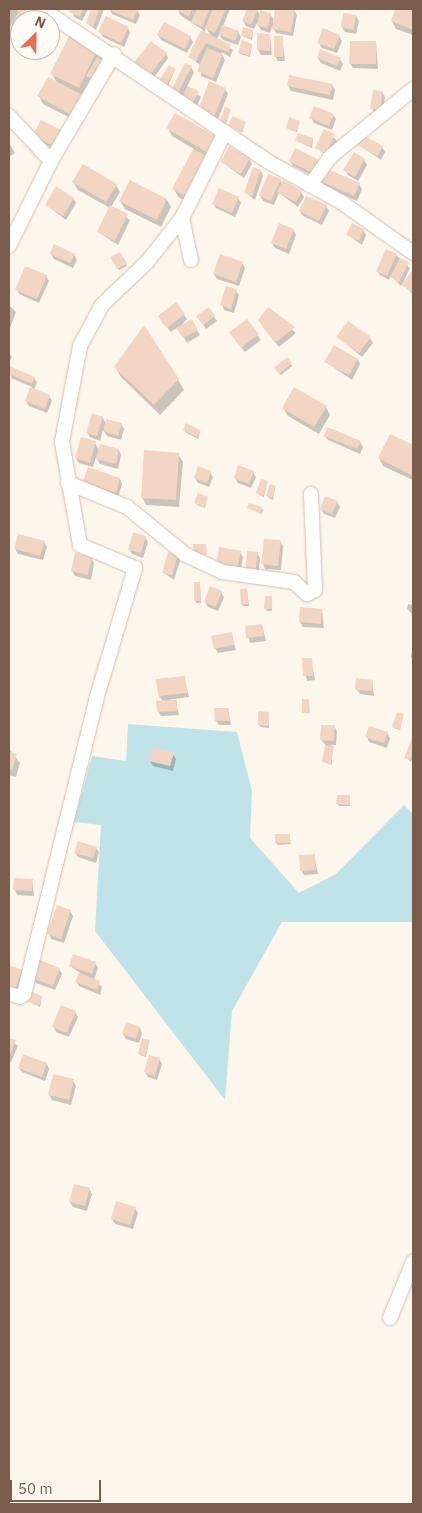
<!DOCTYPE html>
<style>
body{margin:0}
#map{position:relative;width:422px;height:1513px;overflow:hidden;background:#fdf6ec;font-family:"IBM Plex Sans",sans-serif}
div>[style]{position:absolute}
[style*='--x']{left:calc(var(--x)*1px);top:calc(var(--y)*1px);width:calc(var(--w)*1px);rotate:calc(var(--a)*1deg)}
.water>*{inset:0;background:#bfe3e8}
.shadow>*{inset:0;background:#0003}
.building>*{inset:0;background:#f3d5c3}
.roads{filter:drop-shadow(0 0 1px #d1beb0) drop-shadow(0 0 1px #d1beb0)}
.minor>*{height:14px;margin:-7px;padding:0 7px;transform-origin:7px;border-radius:7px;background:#fff}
span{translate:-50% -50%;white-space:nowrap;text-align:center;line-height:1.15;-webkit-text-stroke:4.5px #fffaf3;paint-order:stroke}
.frame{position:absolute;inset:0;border:10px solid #7a5c4d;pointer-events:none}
.north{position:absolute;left:10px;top:10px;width:50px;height:50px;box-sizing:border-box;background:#fffaf3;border:1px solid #cabbb1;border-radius:50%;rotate:23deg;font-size:14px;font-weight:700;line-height:20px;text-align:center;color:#7a5c4d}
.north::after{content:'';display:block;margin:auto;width:18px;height:22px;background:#e76f51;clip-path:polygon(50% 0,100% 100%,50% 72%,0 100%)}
.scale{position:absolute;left:10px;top:1480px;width:91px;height:22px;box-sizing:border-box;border:2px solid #7a5c4d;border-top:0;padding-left:6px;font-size:15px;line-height:18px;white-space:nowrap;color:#7a5c4d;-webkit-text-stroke:4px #fffaf3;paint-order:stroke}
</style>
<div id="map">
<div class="water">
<i style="clip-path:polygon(128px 724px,237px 732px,252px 791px,250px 838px,299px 893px,336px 874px,404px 805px,413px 814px,413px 922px,282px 922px,232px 1011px,225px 1100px,95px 931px,101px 825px,74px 822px,92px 756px,126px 761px)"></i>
</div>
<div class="shadow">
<i style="clip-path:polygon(9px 9px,17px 9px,19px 12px,23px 9px,36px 20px,20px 20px,20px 45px,9px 37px)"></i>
<i style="clip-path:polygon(72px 9px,88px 9px,82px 21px,74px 17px)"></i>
<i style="clip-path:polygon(92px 9px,104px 9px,96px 30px,87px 23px)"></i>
<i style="clip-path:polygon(109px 9px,136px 9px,140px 15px,136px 24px,112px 14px)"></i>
<i style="clip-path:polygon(evenodd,178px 9px,230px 9px,223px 26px,238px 32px,241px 37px,238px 45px,223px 40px,219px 34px,217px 39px,233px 50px,230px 57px,221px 52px,225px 60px,216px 82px,201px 76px,201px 66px,190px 57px,203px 30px,180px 15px,178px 9px,206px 28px,211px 36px,204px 33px,206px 28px)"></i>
<i style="clip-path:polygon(248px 9px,257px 10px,260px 15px,270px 14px,274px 20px,276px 9px,294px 10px,297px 15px,293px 36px,276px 33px,272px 26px,270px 33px,261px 30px,257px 23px,254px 29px,246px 26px,243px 21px)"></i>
<i style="clip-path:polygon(397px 9px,413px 9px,413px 35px,396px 29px,392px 21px)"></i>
<i style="clip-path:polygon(39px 16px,47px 20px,36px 20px)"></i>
<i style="clip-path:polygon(356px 16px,359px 21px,356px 34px,345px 32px,342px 27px)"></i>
<i style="clip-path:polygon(128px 28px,130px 33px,124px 47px,103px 37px,100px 32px)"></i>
<i style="clip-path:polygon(253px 31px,252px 40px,243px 36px)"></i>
<i style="clip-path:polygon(158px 35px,190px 37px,193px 42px,187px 53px,161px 40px)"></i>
<i style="clip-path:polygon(270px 35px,272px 55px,261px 55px,258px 50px)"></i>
<i style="clip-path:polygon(70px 36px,102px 56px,98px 86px,90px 81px,82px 96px,78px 122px,43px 104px,39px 96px,57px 83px,52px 74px)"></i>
<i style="clip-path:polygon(339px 36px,342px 41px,337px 53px,322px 48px,319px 43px)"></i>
<i style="clip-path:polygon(282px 37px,285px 61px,278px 61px,275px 56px)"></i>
<i style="clip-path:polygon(376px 42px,378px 69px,353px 68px,350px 63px)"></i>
<i style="clip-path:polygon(252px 45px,250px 57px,240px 54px,239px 52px)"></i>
<i style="clip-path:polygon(24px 50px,36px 50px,33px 55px)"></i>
<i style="clip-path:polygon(166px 53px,168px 58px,152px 80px,137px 69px)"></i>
<i style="clip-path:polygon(318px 58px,340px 59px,343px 64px,340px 71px,321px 63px)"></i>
<i style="clip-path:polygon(191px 67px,194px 72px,187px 87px,201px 97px,196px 107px,176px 94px)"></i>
<i style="clip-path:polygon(175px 70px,168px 86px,162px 83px)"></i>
<i style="clip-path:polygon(332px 85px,335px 90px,333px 100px,291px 91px,288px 86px)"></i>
<i style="clip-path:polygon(225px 89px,228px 94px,217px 122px,202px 116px)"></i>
<i style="clip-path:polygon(382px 92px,385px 97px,383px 114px,374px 113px,372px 108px)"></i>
<i style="clip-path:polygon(230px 110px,226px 124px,222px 123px,221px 121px)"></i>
<i style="clip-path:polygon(333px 115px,336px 119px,332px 130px,314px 123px,311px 118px)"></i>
<i style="clip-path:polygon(41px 121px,58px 151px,37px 140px)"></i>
<i style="clip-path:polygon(299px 122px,297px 132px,288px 129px,287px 127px)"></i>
<i style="clip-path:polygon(245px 123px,242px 133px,230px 125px)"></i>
<i style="clip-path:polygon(168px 128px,216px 138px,193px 205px,178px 197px,174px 189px,194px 149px,172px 136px)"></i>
<i style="clip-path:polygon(324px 131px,337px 140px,329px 158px,317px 148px)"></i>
<i style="clip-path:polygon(313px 139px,312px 148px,297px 141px)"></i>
<i style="clip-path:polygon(9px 143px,15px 153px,9px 157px)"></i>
<i style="clip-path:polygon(359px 145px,382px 147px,385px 152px,381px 160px)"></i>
<i style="clip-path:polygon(249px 159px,252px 164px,244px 178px,222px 162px)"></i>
<i style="clip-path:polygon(364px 160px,367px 165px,358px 181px,348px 175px,345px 170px)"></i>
<i style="clip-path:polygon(290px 161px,318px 161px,321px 165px,315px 177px,293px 166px)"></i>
<i style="clip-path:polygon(261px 171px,263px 176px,255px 200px,245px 192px)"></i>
<i style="clip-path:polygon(280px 180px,282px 184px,301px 192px,304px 197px,298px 207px,279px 193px,274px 205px,263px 201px,260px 196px)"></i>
<i style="clip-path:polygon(321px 181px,359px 184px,362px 189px,357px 201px,324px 186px)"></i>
<i style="clip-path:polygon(73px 182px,116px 185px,120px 192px,111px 207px,130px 220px,118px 245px,98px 232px,110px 208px,78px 190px)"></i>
<i style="clip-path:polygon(73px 198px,76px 203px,66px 220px,46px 205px)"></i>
<i style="clip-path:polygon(238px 198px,241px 203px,235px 217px,216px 208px,213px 203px)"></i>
<i style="clip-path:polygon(167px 200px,171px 207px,161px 227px,125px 209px,120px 201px)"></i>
<i style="clip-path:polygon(326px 206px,329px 211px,322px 225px,303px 216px,300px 211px)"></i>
<i style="clip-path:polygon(293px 230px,296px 235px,289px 254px,275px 248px,272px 243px)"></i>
<i style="clip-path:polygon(363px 230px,366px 235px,362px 245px,348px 235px)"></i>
<i style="clip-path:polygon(120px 253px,127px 266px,119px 270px,112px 258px)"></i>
<i style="clip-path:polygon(51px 254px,74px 255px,77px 260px,73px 268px,54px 259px)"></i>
<i style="clip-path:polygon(396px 255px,410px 268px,403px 283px,413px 271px,413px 295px,403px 283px,401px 286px,391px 276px,389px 280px,380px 275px,377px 271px)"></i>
<i style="clip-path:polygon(242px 263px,245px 268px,239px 286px,217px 279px,214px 274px)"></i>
<i style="clip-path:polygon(46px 276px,49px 281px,39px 303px,19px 294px,17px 289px)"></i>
<i style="clip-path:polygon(236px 291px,239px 295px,234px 313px,224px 310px,222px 305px)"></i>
<i style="clip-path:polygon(176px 304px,187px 319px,180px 327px,191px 321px,200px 335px,187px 343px,178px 327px,171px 332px,162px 322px)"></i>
<i style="clip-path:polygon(9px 305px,16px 312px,9px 331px)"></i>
<i style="clip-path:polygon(209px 309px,217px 321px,206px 329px,201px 321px)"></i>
<i style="clip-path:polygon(268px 309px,296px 333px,279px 347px,262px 326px)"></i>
<i style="clip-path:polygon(246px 320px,261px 340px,245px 352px,233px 337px)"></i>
<i style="clip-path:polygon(338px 337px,370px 338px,373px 343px,362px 357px)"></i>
<i style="clip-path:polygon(9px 352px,12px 357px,9px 363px)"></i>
<i style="clip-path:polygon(287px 359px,292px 366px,281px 375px,277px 370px)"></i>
<i style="clip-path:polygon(358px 360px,360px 364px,352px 380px,326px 362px)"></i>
<i style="clip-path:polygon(115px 367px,178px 380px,184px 390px,160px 415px,121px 377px)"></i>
<i style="clip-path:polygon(10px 368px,34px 378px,37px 382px,34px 390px,49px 396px,52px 401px,47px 413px,29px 406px,26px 401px,32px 387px,11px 378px)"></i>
<i style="clip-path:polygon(326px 407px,330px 415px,319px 434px,288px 416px,283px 408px)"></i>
<i style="clip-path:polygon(103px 418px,106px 424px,121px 424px,124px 429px,121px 440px,107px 436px,103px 430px,100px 441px,90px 437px,87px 432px)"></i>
<i style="clip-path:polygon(187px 424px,200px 431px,198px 439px,185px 432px)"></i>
<i style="clip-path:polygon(390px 435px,413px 446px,413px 480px,383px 466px,379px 458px)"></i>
<i style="clip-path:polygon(325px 436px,360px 442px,363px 447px,360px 454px,328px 440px)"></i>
<i style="clip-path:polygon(95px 443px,99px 450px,119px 450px,121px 455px,118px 469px,100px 464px,96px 457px,93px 467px,79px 463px,76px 458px)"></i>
<i style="clip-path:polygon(178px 454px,183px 462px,179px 507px,146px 505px,142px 497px)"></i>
<i style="clip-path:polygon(210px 472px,213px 477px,209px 487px,198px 483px,195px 478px)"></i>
<i style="clip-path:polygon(253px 472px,256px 477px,251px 488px,238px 483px,235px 478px)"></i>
<i style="clip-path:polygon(120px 479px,122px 484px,118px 497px,84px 482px)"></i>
<i style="clip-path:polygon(267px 482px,264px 497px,259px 495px,258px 493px)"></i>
<i style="clip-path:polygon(275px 487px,273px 500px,269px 498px,267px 496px)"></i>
<i style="clip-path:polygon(207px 498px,205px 508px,197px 505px,196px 503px)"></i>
<i style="clip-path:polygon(337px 502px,340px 507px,335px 518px,324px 514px,321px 509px)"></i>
<i style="clip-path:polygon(249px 508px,261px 508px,263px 510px,261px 514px)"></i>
<i style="clip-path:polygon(145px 537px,148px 542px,143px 558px,132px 554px,129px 549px)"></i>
<i style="clip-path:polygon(280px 541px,283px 546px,281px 570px,265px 569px,263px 564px)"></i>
<i style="clip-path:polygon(44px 542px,47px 547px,43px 560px,18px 554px,15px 549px)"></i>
<i style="clip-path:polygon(240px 552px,243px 557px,240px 574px,220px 570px)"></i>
<i style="clip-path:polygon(249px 552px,257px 553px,260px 558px,258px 580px)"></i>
<i style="clip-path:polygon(177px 556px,180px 561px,174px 580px,164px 573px)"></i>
<i style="clip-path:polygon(91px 558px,94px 563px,91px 580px,75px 576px,72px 571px)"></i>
<i style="clip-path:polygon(200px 583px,201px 603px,196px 603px,195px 600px)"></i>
<i style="clip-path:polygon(247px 590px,249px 606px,243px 606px,242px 604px)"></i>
<i style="clip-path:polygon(221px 592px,224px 597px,218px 611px,208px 607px,205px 602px)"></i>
<i style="clip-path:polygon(271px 597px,272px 611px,267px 611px,266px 609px)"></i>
<i style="clip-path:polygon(408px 604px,413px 605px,413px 615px,407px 609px)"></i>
<i style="clip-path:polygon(322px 610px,324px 628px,303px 627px,300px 622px)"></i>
<i style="clip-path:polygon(262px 625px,266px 641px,250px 643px,246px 627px)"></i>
<i style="clip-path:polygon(231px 633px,236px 650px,218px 653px,215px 648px)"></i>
<i style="clip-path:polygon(412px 651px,413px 651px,413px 660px,411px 657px)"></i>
<i style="clip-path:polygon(311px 659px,315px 680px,307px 681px,303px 660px)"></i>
<i style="clip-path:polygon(184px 677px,189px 697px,168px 700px,176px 702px,179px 715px,161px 716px,158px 711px,163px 702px,159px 696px)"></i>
<i style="clip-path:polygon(372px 681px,374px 696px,360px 694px,357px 690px)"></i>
<i style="clip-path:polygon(228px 709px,231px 725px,219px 725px,216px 721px)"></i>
<i style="clip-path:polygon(268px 713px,269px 728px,260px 727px,259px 725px)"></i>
<i style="clip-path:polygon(403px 715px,400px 730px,394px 728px,393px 726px)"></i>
<i style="clip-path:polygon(322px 726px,334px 726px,337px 731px,336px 745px,332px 745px,332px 765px,324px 762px,326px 745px,321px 740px)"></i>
<i style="clip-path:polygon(387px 733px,390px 738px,387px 748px,369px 742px,367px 737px)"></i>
<i style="clip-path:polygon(413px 739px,413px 756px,411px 762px,406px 758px)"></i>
<i style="clip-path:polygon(9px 749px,20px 763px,16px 777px,9px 775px)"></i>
<i style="clip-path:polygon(173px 754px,176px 759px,173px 771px,153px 766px,150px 761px)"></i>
<i style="clip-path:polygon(349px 796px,350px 806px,339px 806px,338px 804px)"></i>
<i style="clip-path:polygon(289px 835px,291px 844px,278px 845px,276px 843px)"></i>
<i style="clip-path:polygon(96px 848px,99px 852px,96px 863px,78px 857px,75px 852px)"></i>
<i style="clip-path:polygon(314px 855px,318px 874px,304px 875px,301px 870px)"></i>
<i style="clip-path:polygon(32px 880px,34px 896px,17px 895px,15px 890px)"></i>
<i style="clip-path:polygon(70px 911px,73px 916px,64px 943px,51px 939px,49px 934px)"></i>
<i style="clip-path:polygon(95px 963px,98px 968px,94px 980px,102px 987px,100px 995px,79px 986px,76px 981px,80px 973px,70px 966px)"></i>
<i style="clip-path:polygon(9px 967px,21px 971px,24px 976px,18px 994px,9px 991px)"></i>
<i style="clip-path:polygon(59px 969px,62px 974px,55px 990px,36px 983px,34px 978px)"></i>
<i style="clip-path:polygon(42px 997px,40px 1007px,28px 1001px)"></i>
<i style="clip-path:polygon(75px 1012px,78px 1017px,69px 1037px,56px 1032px,54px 1027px)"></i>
<i style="clip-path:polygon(140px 1028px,142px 1033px,139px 1043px,126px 1039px,123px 1034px)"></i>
<i style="clip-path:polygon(9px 1039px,18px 1046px,11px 1062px,9px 1061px)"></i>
<i style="clip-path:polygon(149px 1041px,146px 1057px,140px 1055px,139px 1053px)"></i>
<i style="clip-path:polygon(159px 1059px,162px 1064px,157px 1080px,148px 1077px,145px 1072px)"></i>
<i style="clip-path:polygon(47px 1064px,49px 1069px,45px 1081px,22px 1072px,19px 1068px)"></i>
<i style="clip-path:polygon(73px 1081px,76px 1086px,71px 1105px,52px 1100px,49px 1095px)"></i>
<i style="clip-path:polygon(89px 1189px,92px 1194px,87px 1211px,73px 1207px,70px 1202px)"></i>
<i style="clip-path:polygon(135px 1208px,138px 1213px,133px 1229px,115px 1224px,112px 1219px)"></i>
</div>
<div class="building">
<i style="clip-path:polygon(20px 9px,33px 13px,30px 20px,20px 20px,18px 41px,9px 36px,9px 29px)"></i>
<i style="clip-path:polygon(71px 9px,83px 9px,80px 17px,69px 12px)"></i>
<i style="clip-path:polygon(91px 9px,100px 9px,93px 26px,86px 23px)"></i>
<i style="clip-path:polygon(107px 9px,138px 9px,133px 20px)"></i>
<i style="clip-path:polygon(176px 9px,192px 9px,189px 17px)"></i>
<i style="clip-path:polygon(197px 9px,210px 9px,202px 27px,191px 22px)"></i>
<i style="clip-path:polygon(213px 9px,226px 9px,215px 33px,205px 28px)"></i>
<i style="clip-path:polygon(247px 9px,258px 9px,251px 25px,242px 21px)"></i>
<i style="clip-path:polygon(275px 9px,295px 9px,291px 32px,272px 29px)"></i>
<i style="clip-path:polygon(395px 9px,413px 9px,413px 30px,391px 21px)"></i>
<i style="clip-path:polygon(260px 10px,271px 13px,268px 28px,257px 26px)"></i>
<i style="clip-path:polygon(343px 13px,356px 15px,354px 30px,341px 27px)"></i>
<i style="clip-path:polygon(106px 16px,129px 27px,121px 43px,98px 32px)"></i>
<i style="clip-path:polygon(164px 22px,191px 36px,185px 49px,157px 35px)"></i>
<i style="clip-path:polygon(222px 25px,239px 31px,235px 41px,219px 35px)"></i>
<i style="clip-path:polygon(243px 27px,254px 30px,251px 38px,241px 36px)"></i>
<i style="clip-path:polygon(323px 28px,340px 35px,334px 49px,317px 43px)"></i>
<i style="clip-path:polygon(201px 30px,231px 45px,228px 52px,206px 43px,196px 61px,188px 57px)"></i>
<i style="clip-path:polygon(257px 33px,270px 34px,270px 51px,257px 50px)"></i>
<i style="clip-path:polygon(70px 34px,98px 48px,79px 88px,50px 74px)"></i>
<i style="clip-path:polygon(274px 36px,283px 36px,283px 57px,274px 57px)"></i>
<i style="clip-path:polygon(242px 40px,252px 44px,249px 56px,238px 52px)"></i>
<i style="clip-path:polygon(151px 41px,167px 53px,149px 76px,133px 64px)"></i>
<i style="clip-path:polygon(350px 41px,376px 41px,376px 64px,349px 64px)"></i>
<i style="clip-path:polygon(207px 48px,223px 54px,213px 78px,197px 71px)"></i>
<i style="clip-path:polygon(320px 49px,341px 58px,337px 66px,317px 58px)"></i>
<i style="clip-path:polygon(97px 57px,106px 62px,95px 81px,86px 76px)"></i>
<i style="clip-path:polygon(185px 63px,192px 66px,178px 93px,171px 90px)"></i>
<i style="clip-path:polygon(169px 65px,176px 69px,166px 85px,159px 81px)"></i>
<i style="clip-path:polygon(289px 75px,333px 84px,330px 95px,287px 86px)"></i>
<i style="clip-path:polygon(48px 77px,84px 96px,73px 116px,37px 96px)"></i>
<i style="clip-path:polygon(209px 81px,226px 88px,214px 117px,198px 111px)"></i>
<i style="clip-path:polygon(187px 86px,199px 91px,193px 103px,182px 98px)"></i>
<i style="clip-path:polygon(373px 90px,382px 91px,381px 110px,370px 109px)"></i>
<i style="clip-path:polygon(314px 106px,334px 114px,329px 126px,309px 118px)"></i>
<i style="clip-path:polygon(225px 107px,231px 109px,225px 123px,220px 121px)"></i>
<i style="clip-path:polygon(175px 113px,217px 137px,208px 153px,166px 128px)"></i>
<i style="clip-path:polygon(233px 116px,246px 122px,241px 132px,228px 125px)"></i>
<i style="clip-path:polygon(289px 117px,300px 121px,296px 131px,286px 128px)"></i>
<i style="clip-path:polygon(41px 120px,63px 131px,55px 147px,33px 135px)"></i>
<i style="clip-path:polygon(324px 129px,335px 134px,327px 154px,315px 148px)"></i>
<i style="clip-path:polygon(298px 133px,313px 138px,311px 146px,295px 141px)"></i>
<i style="clip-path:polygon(362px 135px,383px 146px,378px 156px,357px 145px)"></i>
<i style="clip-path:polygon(229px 146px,250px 158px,241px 174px,221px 162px)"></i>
<i style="clip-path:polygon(295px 148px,319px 160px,312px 173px,289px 161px)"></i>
<i style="clip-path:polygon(193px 149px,209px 157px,189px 198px,172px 189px)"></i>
<i style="clip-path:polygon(354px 152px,365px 159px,355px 177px,343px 170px)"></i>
<i style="clip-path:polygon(83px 164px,117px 184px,106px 202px,72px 182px)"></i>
<i style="clip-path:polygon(253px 167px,261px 170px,252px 196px,244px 193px)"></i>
<i style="clip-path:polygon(325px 168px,360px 183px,354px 196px,320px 181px)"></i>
<i style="clip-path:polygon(268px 174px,281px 179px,271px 201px,259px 196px)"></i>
<i style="clip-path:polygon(130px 180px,167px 199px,157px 220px,119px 201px)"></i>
<i style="clip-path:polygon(283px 180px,302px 191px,296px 202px,277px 192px)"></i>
<i style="clip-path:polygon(56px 186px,74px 198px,63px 216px,45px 205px)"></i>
<i style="clip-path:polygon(219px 188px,239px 197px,232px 213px,212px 204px)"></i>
<i style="clip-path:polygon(306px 196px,327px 205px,319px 221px,299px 211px)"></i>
<i style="clip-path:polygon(110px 205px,128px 214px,115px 241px,97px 232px)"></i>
<i style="clip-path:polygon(279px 223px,294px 229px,286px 249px,271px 243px)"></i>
<i style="clip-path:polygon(352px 223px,364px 229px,359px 241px,346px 235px)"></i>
<i style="clip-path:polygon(54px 244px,75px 254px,70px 263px,50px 254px)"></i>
<i style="clip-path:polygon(386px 249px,397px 254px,387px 276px,376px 271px)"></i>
<i style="clip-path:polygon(120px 252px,127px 263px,117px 269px,110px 257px)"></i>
<i style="clip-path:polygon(220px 254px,243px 262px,236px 282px,213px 274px)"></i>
<i style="clip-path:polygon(400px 258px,409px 262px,399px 282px,390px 277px)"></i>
<i style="clip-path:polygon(25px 266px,47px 275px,37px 299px,15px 290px)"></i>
<i style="clip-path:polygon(413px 269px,413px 293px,402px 285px)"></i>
<i style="clip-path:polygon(226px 286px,237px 289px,231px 309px,220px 305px)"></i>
<i style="clip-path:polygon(176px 302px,185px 314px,167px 328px,158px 316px)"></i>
<i style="clip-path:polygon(209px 307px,215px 316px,203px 325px,196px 316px)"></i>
<i style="clip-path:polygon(268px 307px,295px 327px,275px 343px,258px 320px)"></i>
<i style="clip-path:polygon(192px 319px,198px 330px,183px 338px,176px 328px)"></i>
<i style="clip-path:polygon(247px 319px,259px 334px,241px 348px,229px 332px)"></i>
<i style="clip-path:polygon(348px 321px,371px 337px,359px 353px,336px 337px)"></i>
<i style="clip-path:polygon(144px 325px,179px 379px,154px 405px,114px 367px)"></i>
<i style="clip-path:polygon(334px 345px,358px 359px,349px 375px,324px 362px)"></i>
<i style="clip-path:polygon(287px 357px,292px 363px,279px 374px,274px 368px)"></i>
<i style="clip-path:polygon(9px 366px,35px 377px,32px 384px,9px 374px)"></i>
<i style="clip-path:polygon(30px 387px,50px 395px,45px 409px,25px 401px)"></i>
<i style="clip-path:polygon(294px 387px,327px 406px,314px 427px,282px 408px)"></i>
<i style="clip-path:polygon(92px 413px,103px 417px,97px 436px,86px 433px)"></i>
<i style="clip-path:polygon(106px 419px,122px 423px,118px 436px,103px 431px)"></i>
<i style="clip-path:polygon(186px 423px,200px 430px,197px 437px,183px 430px)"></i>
<i style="clip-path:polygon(327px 427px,361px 441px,357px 449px,324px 436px)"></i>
<i style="clip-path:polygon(390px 434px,413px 445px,413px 476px,378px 458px)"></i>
<i style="clip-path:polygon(81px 437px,96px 441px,90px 463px,75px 458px)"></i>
<i style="clip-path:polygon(100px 444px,119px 449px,116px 464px,96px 459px)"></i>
<i style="clip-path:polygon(144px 450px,179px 453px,176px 500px,141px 498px)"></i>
<i style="clip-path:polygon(238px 465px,254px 471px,249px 484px,234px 478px)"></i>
<i style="clip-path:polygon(198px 466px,211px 471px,207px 483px,194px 478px)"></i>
<i style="clip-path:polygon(88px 467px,120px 478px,116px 493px,83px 482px)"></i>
<i style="clip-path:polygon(261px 479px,268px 481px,263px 496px,256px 493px)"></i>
<i style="clip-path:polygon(270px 484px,276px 486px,272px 498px,266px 496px)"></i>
<i style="clip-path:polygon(198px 493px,208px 497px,204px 507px,194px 503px)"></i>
<i style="clip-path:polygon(325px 496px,338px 501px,332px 514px,320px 509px)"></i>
<i style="clip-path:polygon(249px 503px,262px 507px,260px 513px,247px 508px)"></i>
<i style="clip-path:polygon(133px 532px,146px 536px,141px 553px,128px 550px)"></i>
<i style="clip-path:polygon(18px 534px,45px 541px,40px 556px,14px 549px)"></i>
<i style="clip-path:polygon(264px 539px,281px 540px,278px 566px,261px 564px)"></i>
<i style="clip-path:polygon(193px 544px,206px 544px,207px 555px,194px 556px)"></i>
<i style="clip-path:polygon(219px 547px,241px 551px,237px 570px,216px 565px)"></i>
<i style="clip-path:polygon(247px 551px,258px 552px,255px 575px,245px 574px)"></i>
<i style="clip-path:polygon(168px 552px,178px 555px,172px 575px,162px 573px)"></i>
<i style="clip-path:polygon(75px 553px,92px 557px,88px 575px,71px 571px)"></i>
<i style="clip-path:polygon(194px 582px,200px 582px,200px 601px,194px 601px)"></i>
<i style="clip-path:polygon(210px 586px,222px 591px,216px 607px,204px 602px)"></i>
<i style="clip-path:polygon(247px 588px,248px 604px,241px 605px,240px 589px)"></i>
<i style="clip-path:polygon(265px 596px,272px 596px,272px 609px,264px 609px)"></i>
<i style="clip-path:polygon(300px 607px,322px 609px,321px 624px,299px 622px)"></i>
<i style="clip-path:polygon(262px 624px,264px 636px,246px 638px,245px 626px)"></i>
<i style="clip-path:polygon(232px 632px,234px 645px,214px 649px,211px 636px)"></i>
<i style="clip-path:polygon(302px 658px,312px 658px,313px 676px,303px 676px)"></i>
<i style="clip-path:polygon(185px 676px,187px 693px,158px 696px,156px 679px)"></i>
<i style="clip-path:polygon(356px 678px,373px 680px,372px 691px,355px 690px)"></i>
<i style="clip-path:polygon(302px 699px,309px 699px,310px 713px,302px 713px)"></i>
<i style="clip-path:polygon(177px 700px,177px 711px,157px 712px,156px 701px)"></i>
<i style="clip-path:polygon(214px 708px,229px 708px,229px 721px,215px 721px)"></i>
<i style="clip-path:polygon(258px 711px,269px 712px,268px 726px,258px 725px)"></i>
<i style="clip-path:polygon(397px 712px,404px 714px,400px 729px,392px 727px)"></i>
<i style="clip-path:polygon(321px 725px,335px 725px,334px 741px,320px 740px)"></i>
<i style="clip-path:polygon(369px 726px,388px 732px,384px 743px,365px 737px)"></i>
<i style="clip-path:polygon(413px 735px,413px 752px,410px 760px,404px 758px)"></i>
<i style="clip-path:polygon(325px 745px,334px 746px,331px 764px,322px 762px)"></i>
<i style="clip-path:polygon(153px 747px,174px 753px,170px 766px,149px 761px)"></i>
<i style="clip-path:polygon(9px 752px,17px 754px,12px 770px,9px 769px)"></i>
<i style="clip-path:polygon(337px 795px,350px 795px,350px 805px,336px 804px)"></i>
<i style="clip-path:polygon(275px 834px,290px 834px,290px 843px,275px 843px)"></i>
<i style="clip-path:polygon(78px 841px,97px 847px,93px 858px,74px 853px)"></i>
<i style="clip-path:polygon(315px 854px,316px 870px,300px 871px,299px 855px)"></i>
<i style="clip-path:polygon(14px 878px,33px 879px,32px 891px,13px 890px)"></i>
<i style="clip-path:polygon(57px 905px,71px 910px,61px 939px,47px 934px)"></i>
<i style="clip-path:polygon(73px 954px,96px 962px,92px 974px,69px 966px)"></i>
<i style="clip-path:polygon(40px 960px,60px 968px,53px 986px,32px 978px)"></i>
<i style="clip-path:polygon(9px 965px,22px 970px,15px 990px,9px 988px)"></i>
<i style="clip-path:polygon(79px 973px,100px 981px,97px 990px,75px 982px)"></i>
<i style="clip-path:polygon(30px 991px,42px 996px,39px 1006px,26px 1001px)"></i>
<i style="clip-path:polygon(61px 1005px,76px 1011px,67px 1033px,52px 1027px)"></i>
<i style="clip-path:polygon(126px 1022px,140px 1027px,136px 1039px,122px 1034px)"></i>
<i style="clip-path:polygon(9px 1038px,16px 1040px,9px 1057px)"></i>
<i style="clip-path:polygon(142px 1038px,150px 1040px,145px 1056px,138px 1053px)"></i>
<i style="clip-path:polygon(23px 1054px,47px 1063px,42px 1077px,18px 1068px)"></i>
<i style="clip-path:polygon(149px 1055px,160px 1058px,155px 1076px,144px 1072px)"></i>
<i style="clip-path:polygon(53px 1074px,74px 1079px,69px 1100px,48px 1095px)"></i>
<i style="clip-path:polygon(74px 1184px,90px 1188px,85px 1206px,69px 1202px)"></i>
<i style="clip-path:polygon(116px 1201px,136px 1207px,130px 1225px,111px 1219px)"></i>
</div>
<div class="roads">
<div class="minor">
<i style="--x:42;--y:9;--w:272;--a:34"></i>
<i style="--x:267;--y:161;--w:85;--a:29"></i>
<i style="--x:341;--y:202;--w:88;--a:35.3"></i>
<i style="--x:9;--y:116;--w:62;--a:47"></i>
<i style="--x:310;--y:185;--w:34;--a:-54"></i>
<i style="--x:330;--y:157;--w:107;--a:-39.3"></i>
<i style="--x:182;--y:218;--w:43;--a:77.9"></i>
<i style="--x:9;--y:246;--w:95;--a:-63.7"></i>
<i style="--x:51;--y:161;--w:124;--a:-59.5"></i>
<i style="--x:68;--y:483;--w:64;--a:22.1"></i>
<i style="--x:127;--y:507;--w:76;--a:39.1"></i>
<i style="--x:186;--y:555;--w:40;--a:25"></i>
<i style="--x:222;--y:572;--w:73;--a:7.9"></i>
<i style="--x:294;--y:582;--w:18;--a:43"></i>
<i style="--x:307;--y:594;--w:9;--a:-27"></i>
<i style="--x:315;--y:590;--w:96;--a:-92.4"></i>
<i style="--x:9;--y:994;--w:11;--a:15"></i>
<i style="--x:20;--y:997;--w:5;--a:-37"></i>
<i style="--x:24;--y:994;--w:303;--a:-76.2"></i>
<i style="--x:96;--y:700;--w:138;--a:-73.5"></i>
<i style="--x:135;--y:568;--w:60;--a:-157.3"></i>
<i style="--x:80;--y:545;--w:105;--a:-99.9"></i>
<i style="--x:62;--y:442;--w:98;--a:-79.4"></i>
<i style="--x:80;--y:346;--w:47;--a:-61.8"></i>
<i style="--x:102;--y:305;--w:62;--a:-43.7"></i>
<i style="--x:147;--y:262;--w:56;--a:-51.5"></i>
<i style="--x:182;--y:218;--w:96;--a:-63.4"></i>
<i style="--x:390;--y:1318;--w:61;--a:-67.7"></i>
</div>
</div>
<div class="frame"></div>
<div class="north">N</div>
<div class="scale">50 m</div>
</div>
